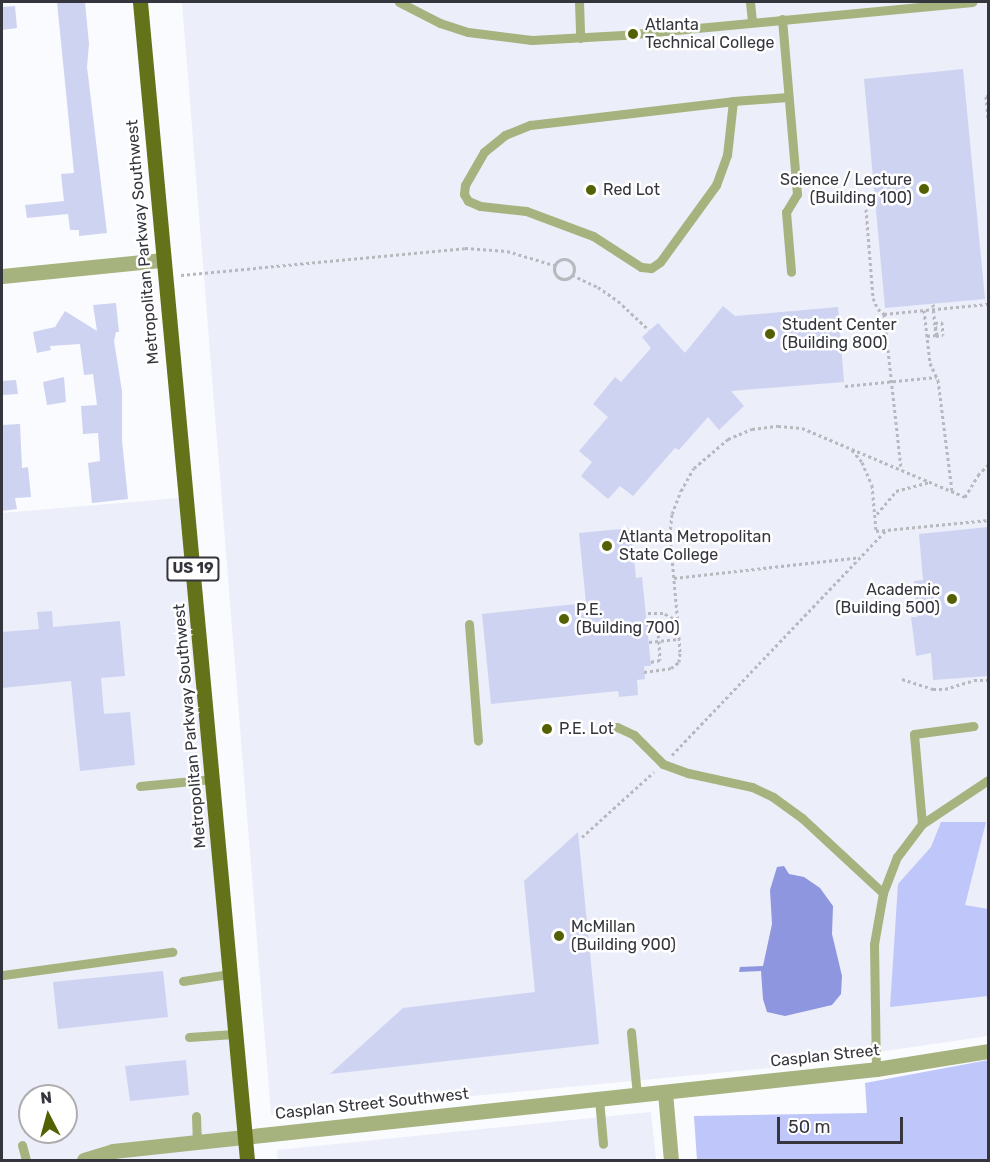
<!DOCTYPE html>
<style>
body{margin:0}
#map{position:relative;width:990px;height:1162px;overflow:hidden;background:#fafbff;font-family:Rubik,sans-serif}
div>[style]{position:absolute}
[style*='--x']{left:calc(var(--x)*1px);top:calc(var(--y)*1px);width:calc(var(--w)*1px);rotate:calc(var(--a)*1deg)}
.built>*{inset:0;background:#eceef9}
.green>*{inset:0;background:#bec6fa}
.water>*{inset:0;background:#8d96de}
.building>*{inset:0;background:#ced3f2}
.path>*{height:3px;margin-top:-1.5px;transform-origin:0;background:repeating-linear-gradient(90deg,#b8b9bf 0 3px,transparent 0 6px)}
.path>.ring{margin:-1.5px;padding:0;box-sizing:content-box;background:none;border:3px solid #b8b9bf;border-radius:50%}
.lane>*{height:9px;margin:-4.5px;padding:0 4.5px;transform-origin:4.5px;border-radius:4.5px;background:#a6b37e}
.street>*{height:15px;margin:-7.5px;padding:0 7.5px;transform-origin:7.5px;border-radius:7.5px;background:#a6b37e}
.primary>*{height:15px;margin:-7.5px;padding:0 7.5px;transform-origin:7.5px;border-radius:7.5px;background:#64731a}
.path-bridge>*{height:3px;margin-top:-1.5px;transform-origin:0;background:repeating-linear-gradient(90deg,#b8b9bf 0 3px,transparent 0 6px)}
.dots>*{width:16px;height:16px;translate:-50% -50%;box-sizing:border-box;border:3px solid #fff;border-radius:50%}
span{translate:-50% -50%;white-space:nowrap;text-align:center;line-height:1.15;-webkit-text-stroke:5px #fff;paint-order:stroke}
.shield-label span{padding:2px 4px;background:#fff;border:2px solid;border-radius:4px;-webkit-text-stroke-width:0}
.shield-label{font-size:15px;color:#34353d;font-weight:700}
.poi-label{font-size:16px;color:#34353d}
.left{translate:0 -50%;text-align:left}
.right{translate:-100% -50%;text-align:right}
.street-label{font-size:16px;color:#34353d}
.frame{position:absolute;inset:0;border:3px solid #34353d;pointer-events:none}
.north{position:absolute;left:18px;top:1084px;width:60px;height:60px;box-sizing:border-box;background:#fff;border:2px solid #aeaeb1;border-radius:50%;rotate:354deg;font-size:16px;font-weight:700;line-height:24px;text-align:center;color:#34353d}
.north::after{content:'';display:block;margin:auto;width:21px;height:27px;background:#536102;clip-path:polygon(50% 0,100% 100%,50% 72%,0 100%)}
.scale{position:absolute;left:777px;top:1117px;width:126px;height:27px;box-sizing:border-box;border:3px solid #34353d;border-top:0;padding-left:8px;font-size:18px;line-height:21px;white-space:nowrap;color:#34353d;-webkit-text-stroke:4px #fff;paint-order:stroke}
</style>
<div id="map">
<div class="built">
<i style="clip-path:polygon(182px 2px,988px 2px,988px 1036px,769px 1068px,271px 1115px)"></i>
<i style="clip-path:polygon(evenodd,191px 497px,245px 1160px,2px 1160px,2px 513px,191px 497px,30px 1096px,66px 1096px,66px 1132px,30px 1132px,30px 1096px)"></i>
<i style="clip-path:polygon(651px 1112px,656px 1160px,278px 1160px,277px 1150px)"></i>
</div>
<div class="green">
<i style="clip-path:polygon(941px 822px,986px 822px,965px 905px,988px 909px,988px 996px,890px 1007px,898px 884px,931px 847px)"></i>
<i style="clip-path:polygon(988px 1060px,988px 1160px,697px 1160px,694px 1116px,867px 1113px,865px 1083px)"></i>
</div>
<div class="water">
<i style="clip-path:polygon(784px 866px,789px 874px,804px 877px,820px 888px,833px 906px,832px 934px,842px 976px,841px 994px,832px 1005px,785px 1016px,767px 1012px,763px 999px,761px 971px,739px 972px,740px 967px,763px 966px,772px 924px,770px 890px,777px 867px)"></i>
</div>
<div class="building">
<i style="clip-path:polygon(57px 2px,85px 2px,89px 44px,87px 67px,107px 233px,79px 236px,79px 230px,70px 230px,68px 214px,27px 218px,25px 205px,64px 201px,61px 174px,74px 173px)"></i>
<i style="clip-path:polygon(15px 6px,17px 28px,2px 30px,2px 7px)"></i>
<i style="clip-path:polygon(963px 69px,985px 299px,885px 308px,864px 79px)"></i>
<i style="clip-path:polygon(116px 303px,119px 332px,116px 332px,114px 341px,122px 391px,122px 440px,128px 499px,92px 503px,88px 463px,100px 461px,98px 433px,83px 434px,81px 406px,97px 405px,93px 374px,84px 375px,80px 344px,50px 346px,51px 350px,37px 353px,33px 332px,55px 327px,65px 311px,97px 331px,93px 305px)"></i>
<i style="clip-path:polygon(723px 306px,735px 316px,838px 307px,844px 382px,731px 391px,744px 406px,719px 430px,708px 417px,679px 450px,675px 448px,633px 496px,620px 486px,608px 499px,581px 476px,592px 462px,579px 451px,608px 417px,593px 404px,615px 377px,621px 382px,651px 348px,642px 337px,658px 323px,685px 353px)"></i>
<i style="clip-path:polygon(64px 377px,66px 402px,47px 405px,43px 382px)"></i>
<i style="clip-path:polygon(16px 380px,18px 394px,2px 395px,2px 381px)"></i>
<i style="clip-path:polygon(20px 424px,22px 468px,28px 467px,31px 497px,15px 498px,17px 509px,2px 511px,2px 425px)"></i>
<i style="clip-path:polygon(988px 527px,988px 676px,933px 680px,931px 653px,916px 656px,911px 617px,917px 617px,914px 581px,923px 580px,919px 534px)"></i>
<i style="clip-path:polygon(631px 528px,636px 578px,642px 577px,651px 666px,644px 666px,645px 679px,637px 680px,638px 695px,619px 697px,618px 691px,491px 704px,482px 614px,586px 603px,579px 533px)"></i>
<i style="clip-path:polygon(52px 611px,53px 627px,120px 621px,125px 676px,101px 678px,104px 714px,130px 712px,135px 765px,80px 771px,71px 681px,2px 688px,2px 632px,39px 629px,37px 612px)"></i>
<i style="clip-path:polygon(578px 832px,599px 1044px,330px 1074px,403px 1008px,535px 992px,524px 881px)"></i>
<i style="clip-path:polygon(163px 971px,168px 1017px,58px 1029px,53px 982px)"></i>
<i style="clip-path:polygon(186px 1060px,189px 1095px,130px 1101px,125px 1066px)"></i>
</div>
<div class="path">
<i style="--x:988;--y:96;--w:2;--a:180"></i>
<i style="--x:986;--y:96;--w:23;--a:85"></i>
<i style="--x:866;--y:209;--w:89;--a:85.5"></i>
<i style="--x:873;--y:298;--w:12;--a:66"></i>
<i style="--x:878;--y:309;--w:8;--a:40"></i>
<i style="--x:884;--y:314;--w:156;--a:83.7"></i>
<i class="ring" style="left:554px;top:259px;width:17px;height:17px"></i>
<i style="--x:181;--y:275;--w:285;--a:-5.4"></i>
<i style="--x:465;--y:248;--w:42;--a:4.1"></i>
<i style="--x:507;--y:251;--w:49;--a:16.6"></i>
<i style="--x:572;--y:275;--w:29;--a:25"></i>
<i style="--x:598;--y:287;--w:24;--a:35"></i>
<i style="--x:618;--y:301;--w:42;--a:43.1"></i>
<i style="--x:924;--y:310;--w:53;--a:83.5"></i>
<i style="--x:930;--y:363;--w:19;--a:65"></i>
<i style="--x:938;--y:380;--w:112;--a:82.8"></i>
<i style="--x:884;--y:314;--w:104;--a:-5.5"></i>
<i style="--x:927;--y:336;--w:10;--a:-6"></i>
<i style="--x:937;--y:335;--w:12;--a:-99"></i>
<i style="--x:935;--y:323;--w:7;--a:-8"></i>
<i style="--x:942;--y:322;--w:13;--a:86"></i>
<i style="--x:845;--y:386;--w:92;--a:-5.6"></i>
<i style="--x:852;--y:450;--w:16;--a:50"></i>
<i style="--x:862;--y:462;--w:25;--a:67"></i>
<i style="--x:872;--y:485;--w:46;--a:85"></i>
<i style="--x:876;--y:531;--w:113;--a:-5.6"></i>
<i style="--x:877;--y:514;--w:30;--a:-50"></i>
<i style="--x:896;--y:491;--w:35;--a:-15"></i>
<i style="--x:674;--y:578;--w:187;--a:-6.4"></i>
<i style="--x:647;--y:625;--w:10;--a:-11"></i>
<i style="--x:657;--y:623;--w:18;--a:84"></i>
<i style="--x:659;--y:641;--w:19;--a:87"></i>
<i style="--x:660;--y:660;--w:10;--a:169"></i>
<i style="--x:678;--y:625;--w:90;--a:-95.1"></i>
<i style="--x:670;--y:535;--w:21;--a:-85"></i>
<i style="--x:672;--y:514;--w:25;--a:-69"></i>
<i style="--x:681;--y:491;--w:26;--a:-61"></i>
<i style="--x:694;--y:468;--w:45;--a:-40.5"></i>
<i style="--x:728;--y:439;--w:26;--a:-23"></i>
<i style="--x:752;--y:429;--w:26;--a:-7"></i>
<i style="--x:778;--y:426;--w:24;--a:5"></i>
<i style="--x:802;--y:428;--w:177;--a:22.9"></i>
<i style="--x:965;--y:497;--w:26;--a:-59"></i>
<i style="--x:978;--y:475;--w:14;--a:-45"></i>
<i style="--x:649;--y:642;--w:29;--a:-6"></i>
<i style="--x:644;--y:672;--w:27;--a:-8"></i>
<i style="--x:671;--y:668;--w:10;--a:-37"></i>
<i style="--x:679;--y:662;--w:10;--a:-84"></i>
<i style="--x:680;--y:652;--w:27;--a:-94"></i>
<i style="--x:678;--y:625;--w:9;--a:-126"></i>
<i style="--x:673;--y:618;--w:11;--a:-153"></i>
<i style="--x:663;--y:613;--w:16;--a:180"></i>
<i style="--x:902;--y:679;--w:33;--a:18"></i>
<i style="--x:933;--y:689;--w:12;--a:0"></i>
<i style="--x:945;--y:689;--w:30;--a:-17"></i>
<i style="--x:974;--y:680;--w:14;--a:0"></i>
<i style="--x:672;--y:755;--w:312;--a:-46.4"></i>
<i style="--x:582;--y:837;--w:97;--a:-42.1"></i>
</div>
<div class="lane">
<i style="--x:399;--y:2;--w:46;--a:27.1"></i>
<i style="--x:440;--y:23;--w:29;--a:18"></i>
<i style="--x:468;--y:32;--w:64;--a:7.1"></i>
<i style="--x:532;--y:40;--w:91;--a:-3.1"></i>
<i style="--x:623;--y:35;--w:351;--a:-5.4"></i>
<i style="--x:579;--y:2;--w:36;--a:88"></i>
<i style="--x:750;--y:2;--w:20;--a:84"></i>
<i style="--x:782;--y:19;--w:176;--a:85.1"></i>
<i style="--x:797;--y:194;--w:21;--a:121"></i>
<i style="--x:786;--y:212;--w:60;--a:85.2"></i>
<i style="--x:733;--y:101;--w:54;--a:96.3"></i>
<i style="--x:727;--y:155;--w:32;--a:110"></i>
<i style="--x:716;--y:185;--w:95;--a:126"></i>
<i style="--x:660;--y:262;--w:11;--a:146"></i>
<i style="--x:651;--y:268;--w:10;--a:-174"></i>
<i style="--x:641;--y:267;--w:57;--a:-147.1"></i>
<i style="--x:593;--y:236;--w:72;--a:-159.5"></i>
<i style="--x:526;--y:211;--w:46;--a:-173.8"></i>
<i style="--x:480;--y:206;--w:13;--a:-157"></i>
<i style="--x:468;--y:201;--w:8;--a:-120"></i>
<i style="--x:464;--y:194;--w:9;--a:-84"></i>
<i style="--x:465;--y:185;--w:38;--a:-60"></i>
<i style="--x:484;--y:152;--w:27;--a:-39"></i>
<i style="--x:505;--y:135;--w:27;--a:-22"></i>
<i style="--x:530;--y:125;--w:204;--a:-6.7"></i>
<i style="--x:733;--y:101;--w:55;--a:-4.2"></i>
<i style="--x:469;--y:624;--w:117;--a:85.6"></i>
<i style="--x:608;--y:728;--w:9;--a:-6"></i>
<i style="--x:617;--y:727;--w:19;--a:25"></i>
<i style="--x:634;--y:735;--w:41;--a:45"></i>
<i style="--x:663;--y:764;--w:27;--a:20"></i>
<i style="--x:688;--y:773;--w:66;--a:12.3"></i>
<i style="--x:752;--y:787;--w:23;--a:25"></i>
<i style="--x:773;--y:797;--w:36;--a:36"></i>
<i style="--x:802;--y:818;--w:110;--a:42.8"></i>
<i style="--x:883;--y:893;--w:52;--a:100"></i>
<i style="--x:874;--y:944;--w:125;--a:89.1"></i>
<i style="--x:140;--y:786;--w:73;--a:-5.5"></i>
<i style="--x:922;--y:824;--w:79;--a:-33.7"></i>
<i style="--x:883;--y:893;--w:39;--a:-69"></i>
<i style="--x:897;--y:857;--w:41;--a:-52.9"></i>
<i style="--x:922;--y:824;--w:90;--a:-95.1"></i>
<i style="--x:914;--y:734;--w:60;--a:-7.7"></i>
<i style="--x:3;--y:975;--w:171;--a:-7.8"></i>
<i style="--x:183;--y:981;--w:48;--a:-8.5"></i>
<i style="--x:631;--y:1032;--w:63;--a:84.6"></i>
<i style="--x:189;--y:1037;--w:45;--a:-3.8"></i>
<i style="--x:599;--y:1099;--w:45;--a:84.9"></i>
<i style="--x:196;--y:1116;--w:25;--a:88"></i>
<i style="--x:22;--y:1145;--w:16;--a:75"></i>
</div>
<div class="street">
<i style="--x:2;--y:276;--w:162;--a:-5.7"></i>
<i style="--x:665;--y:1092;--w:68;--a:85"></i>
<i style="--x:84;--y:1160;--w:30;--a:-17"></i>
<i style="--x:113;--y:1151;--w:767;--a:-6.13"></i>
<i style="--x:876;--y:1069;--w:113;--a:-9.1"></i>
</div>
<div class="primary">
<i style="--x:140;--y:2;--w:1163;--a:84.72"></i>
</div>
<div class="path-bridge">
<i style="--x:933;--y:304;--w:32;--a:85"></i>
<i style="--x:936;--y:336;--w:7;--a:-8"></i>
</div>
<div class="dots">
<i style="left:633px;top:34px;background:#536102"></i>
<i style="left:924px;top:189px;background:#536102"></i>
<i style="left:591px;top:190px;background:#536102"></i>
<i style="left:770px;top:334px;background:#536102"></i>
<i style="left:607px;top:546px;background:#536102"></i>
<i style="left:952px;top:599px;background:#536102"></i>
<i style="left:564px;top:619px;background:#536102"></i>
<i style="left:547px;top:729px;background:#536102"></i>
<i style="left:559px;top:936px;background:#536102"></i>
</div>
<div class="shield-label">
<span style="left:193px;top:569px">US 19</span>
</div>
<div class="poi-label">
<span class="left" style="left:645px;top:34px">Atlanta<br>Technical College</span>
<span class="right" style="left:912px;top:189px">Science / Lecture<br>(Building 100)</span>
<span class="left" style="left:603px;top:190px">Red Lot</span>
<span class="left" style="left:782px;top:334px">Student Center<br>(Building 800)</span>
<span class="left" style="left:619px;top:546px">Atlanta Metropolitan<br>State College</span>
<span class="right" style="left:940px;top:599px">Academic<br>(Building 500)</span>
<span class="left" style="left:576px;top:619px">P.E.<br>(Building 700)</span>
<span class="left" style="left:559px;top:729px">P.E. Lot</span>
<span class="left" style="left:571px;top:936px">McMillan<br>(Building 900)</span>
</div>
<div class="street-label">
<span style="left:143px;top:242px;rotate:-95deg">Metropolitan Parkway Southwest</span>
<span style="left:190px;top:726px;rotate:-95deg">Metropolitan Parkway Southwest</span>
<span style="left:825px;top:1056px;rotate:-6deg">Casplan Street</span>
<span style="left:372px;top:1104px;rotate:-6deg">Casplan Street Southwest</span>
</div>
<div class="frame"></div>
<div class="north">N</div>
<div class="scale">50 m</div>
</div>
